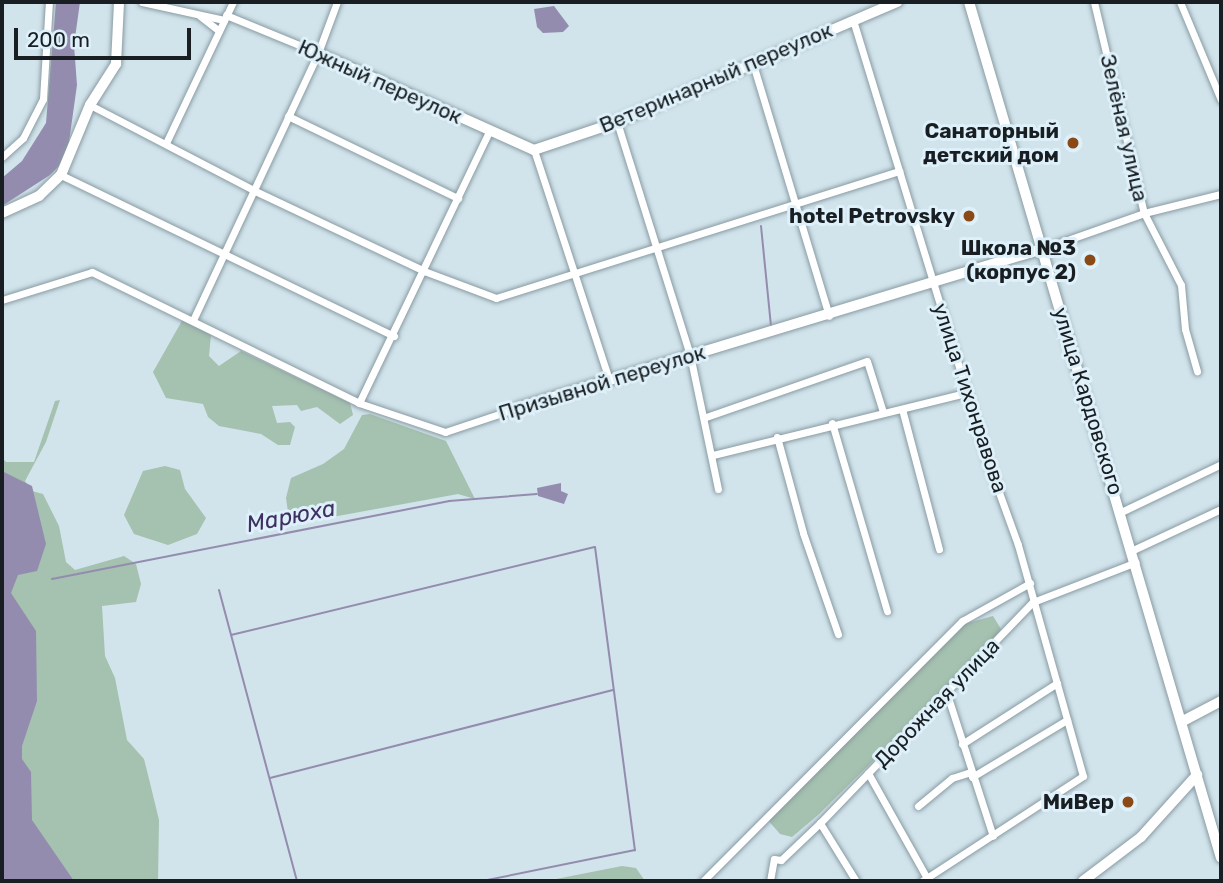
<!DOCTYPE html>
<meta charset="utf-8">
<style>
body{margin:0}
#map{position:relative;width:1223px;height:883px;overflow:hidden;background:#d1e3eb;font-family:Rubik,sans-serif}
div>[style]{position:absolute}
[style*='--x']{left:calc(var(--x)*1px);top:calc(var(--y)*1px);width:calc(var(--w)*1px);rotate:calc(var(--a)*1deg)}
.green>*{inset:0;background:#a5c1af}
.water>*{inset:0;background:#948caf}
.stream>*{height:2px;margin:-1px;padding:0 1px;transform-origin:1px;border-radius:1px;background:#948caf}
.roads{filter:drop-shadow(0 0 2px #899ba2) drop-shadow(0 0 2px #899ba2)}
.street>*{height:7px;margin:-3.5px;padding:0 3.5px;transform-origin:3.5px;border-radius:3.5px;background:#fff}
.secondary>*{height:10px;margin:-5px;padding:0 5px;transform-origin:5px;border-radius:5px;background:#fff}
.primary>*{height:10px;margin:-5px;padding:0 5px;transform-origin:5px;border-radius:5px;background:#fff}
.dots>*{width:19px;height:19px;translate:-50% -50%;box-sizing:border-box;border:4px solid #def0f9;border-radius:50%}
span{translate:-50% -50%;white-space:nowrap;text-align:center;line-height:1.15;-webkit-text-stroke:6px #def0f9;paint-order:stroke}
.street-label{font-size:21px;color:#181e21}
.poi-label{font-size:21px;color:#181e21;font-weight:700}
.right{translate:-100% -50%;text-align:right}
.water-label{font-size:23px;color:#3e3061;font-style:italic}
.frame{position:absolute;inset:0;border:4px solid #181e21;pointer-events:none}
.scale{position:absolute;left:14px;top:28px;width:177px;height:32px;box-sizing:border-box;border:4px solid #181e21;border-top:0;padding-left:9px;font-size:21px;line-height:24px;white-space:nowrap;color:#181e21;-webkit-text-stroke:5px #def0f9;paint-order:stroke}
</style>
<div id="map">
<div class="green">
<i style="clip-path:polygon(183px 319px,211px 335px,209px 356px,219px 366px,241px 351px,350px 403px,353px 415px,340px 424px,317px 407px,301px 411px,297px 405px,272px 406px,277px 423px,290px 422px,295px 427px,290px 445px,278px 445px,261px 434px,219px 426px,208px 417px,203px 404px,166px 398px,153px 372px)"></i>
<i style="clip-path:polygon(60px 400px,46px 442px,25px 481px,32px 491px,43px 494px,59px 526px,66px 562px,75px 570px,124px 556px,136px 564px,141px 584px,136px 602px,102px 606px,105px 656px,115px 678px,127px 740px,144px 759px,150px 783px,159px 820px,158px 881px,2px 881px,2px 458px,6px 462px,34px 462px,55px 401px)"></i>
<i style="clip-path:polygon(370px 414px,446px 441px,475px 499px,458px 494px,294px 524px,289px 519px,286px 498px,291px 478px,323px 464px,344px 449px,362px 415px)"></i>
<i style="clip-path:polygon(165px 466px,180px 470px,185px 489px,206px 518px,197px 534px,168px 545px,134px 534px,124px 515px,143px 471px)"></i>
<i style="clip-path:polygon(993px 616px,1001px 629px,990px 646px,818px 815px,792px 837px,780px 834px,767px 819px,964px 624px)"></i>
<i style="clip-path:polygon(622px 866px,636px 868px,645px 881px,546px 881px)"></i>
</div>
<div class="water">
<i style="clip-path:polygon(56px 2px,80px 2px,74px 45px,77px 85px,69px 142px,62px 163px,50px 175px,2px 206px,2px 178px,22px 161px,46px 123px)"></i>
<i style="clip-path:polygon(554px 6px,569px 26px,563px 32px,543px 33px,537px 27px,534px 9px)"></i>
<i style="clip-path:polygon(2px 471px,32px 486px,46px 544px,37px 571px,18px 575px,11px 593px,36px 631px,37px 701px,22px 746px,22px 759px,31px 772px,32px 820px,74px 881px,2px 881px)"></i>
<i style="clip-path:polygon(561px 483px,561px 491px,568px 494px,564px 504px,538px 496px,537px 488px)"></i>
</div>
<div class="stream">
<i style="--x:761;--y:226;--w:100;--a:84.3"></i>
<i style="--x:52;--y:579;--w:405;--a:-11.1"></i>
<i style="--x:449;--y:501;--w:88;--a:-4.5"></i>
<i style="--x:219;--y:590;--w:301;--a:75"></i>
<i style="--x:231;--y:635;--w:374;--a:-13.6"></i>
<i style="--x:595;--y:547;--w:306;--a:82.5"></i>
<i style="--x:635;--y:850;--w:156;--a:168.5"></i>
<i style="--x:270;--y:778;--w:354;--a:-14.4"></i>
</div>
<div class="roads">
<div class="street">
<i style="--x:142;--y:2;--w:84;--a:12.4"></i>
<i style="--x:1094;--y:2;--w:217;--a:76.7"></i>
<i style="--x:1144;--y:213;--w:81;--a:62.8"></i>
<i style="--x:1181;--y:285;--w:44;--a:84.8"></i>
<i style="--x:1185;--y:329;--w:44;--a:74.1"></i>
<i style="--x:1180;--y:2;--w:106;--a:67.3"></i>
<i style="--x:226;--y:15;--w:100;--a:22.4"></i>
<i style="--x:200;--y:16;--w:24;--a:38"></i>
<i style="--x:853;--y:20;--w:462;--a:73"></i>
<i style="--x:988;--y:462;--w:88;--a:70.1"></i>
<i style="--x:1018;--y:545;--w:240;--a:74.3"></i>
<i style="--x:1083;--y:776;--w:192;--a:146.9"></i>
<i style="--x:753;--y:64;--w:263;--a:73.2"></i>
<i style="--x:90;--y:105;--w:184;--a:27.5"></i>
<i style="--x:253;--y:190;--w:189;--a:25.3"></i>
<i style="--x:424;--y:271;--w:77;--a:20.6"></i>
<i style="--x:496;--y:298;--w:423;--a:-17.5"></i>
<i style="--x:288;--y:116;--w:189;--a:25.8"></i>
<i style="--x:617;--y:122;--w:244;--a:72.6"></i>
<i style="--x:690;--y:355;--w:137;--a:78.2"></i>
<i style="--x:166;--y:143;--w:156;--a:-64.6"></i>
<i style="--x:534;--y:150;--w:242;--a:71.9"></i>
<i style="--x:2;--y:157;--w:28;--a:-42"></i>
<i style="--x:23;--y:138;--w:44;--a:-62.9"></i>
<i style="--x:43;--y:99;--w:97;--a:-86.5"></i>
<i style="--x:61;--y:175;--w:370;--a:25.8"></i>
<i style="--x:1042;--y:249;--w:108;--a:-19.4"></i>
<i style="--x:1144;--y:213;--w:79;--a:-13.9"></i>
<i style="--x:2;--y:300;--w:94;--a:-17.3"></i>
<i style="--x:92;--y:272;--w:297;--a:26.1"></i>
<i style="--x:359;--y:403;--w:91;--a:18.6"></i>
<i style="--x:445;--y:432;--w:76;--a:-18.4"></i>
<i style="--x:193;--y:320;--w:295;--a:-64.9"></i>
<i style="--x:318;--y:53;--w:54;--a:-69.6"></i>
<i style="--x:359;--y:403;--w:301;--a:-64.4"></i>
<i style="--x:902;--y:409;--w:145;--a:75.2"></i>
<i style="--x:706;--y:417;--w:170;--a:-19.2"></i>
<i style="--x:867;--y:361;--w:53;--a:72.6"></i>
<i style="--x:832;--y:423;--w:196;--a:73.7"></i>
<i style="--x:777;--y:437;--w:99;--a:74.8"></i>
<i style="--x:803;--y:533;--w:107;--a:70.9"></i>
<i style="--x:713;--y:455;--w:260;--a:-13.8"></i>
<i style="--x:1121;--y:512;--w:111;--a:-25.6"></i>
<i style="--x:1133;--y:550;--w:97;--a:-25"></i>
<i style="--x:947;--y:694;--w:149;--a:72.1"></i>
<i style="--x:962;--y:744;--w:113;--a:-32.7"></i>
<i style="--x:868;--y:773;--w:120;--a:60.7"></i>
<i style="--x:972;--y:777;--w:111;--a:-31"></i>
<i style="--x:918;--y:806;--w:44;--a:-39.5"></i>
<i style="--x:952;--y:778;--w:20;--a:-18"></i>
<i style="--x:820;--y:823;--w:68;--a:58.2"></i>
<i style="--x:703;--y:881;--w:367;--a:-45.1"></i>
<i style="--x:962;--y:621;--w:78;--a:-29.2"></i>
<i style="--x:770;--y:881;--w:22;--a:-80"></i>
<i style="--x:774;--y:859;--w:7;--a:8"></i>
<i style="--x:781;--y:860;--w:54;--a:-43.5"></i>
<i style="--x:820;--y:823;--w:307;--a:-46.1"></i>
<i style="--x:1033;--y:602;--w:110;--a:-21.2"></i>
</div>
<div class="secondary">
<i style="--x:318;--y:53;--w:237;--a:24.2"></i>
<i style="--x:534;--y:150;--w:88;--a:-18.6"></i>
<i style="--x:617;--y:122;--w:305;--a:-23.2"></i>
<i style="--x:2;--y:213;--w:41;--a:-24.7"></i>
<i style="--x:39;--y:196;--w:30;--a:-44"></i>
<i style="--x:61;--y:175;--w:76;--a:-67.5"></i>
<i style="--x:90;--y:105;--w:49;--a:-57.6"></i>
<i style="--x:116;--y:64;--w:62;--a:-87.2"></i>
<i style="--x:517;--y:408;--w:549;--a:-16.85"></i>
<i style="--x:1183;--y:721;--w:43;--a:-27.8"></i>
<i style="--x:1083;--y:881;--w:73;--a:-37.2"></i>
<i style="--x:1141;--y:837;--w:84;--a:-47.9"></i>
</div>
<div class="primary">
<i style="--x:969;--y:2;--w:892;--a:73.6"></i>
</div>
</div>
<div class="dots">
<i style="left:1073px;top:143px;background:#8b4a15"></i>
<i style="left:969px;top:216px;background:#8b4a15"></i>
<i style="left:1090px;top:260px;background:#8b4a15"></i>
<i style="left:1128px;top:802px;background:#8b4a15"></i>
</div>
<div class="street-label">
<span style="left:716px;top:78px;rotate:-23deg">Ветеринарный переулок</span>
<span style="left:380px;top:82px;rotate:24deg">Южный переулок</span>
<span style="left:1124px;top:128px;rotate:77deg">Зелёная улица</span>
<span style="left:602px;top:383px;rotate:-17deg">Призывной переулок</span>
<span style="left:970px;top:398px;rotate:72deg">улица Тихонравова</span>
<span style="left:1088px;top:401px;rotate:73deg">улица Кардовского</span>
<span style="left:937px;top:703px;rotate:-46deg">Дорожная улица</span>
</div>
<div class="poi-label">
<span class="right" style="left:1059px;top:143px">Санаторный<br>детский дом</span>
<span class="right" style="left:955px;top:216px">hotel Petrovsky</span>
<span class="right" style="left:1076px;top:260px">Школа №3<br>(корпус 2)</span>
<span class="right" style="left:1114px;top:802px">МиВер</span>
</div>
<div class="water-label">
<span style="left:291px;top:516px;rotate:-11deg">Марюха</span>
</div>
<div class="frame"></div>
<div class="scale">200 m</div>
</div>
